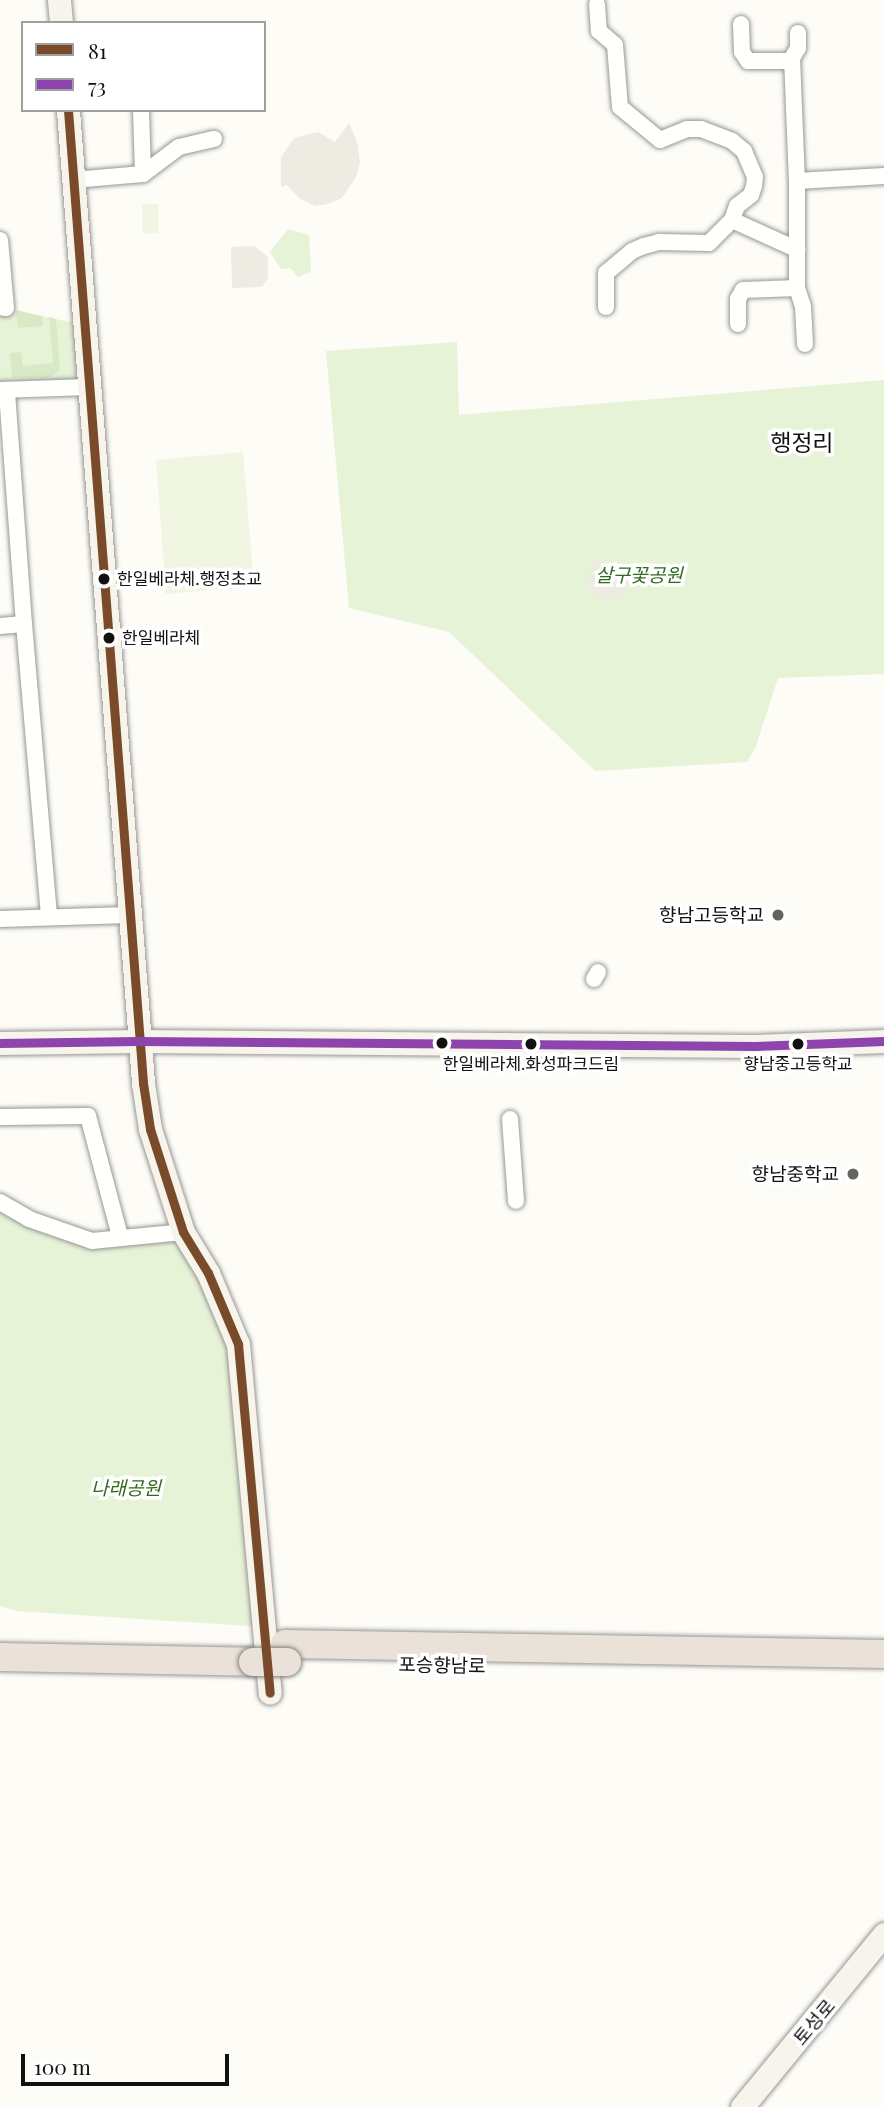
<!DOCTYPE html>
<meta charset="utf-8">
<style>
body{margin:0}
#map{position:relative;width:884px;height:2107px;overflow:hidden;background:#fdfcf7;font-family:"Playfair Display","Noto Sans KR",serif}
div>[style]{position:absolute}
[style*='--x']{left:calc(var(--x)*1px);top:calc(var(--y)*1px);width:calc(var(--w)*1px);rotate:calc(var(--a)*1deg)}
.green>*{inset:0;background:#e7f3d7}
.forest>*{inset:0;background:#d8eac5}
.pitch>*{inset:0;background:#f0f6e1}
.plaza>*{inset:0;background:#edebe2}
.roads{filter:drop-shadow(0 0 2px #979795) drop-shadow(0 0 2px #979795)}
.street>*{height:16px;margin:-8px;padding:0 8px;transform-origin:8px;border-radius:8px;background:#fffffe}
.secondary>*{height:23px;margin:-11.5px;padding:0 11.5px;transform-origin:11.5px;border-radius:11.5px;background:#f6f4eb}
.highway>*{height:28px;margin:-14px;padding:0 14px;transform-origin:14px;border-radius:14px;background:#eae1d8}
.bridges{filter:drop-shadow(0 0 2px #858482) drop-shadow(0 0 2px #858482)}
.highway-bridge>*{height:28px;margin:-14px;padding:0 14px;transform-origin:14px;border-radius:14px;background:#eae1d8}
.bus-1>*{height:9px;margin:-4.5px;padding:0 4.5px;transform-origin:4.5px;border-radius:4.5px;background:#7a4b2a}
.bus-2>*{height:9px;margin:-4.5px;padding:0 4.5px;transform-origin:4.5px;border-radius:4.5px;background:#8e44ad}
.dots>*{width:19px;height:19px;translate:-50% -50%;box-sizing:border-box;border:4px solid #fff;border-radius:50%}
span{translate:-50% -50%;white-space:nowrap;text-align:center;line-height:1.15;-webkit-text-stroke:7px #fff;paint-order:stroke}
.bus-label{font-size:17px;color:#111}
.left{translate:0 -50%;text-align:left}
.park-label{font-size:19px;color:#2f6b1f;font-style:italic}
.poi-label{font-size:19px;color:#111}
.right{translate:-100% -50%;text-align:right}
.street-label{font-size:19px;color:#111}
.quarter-label{font-size:23px;color:#111}
.legend{position:absolute;left:21px;top:21px;width:245px;height:91px;box-sizing:border-box;background:#fff;border:2px solid #a0a0a0;margin:0;padding:9px 12px;list-style:none;font-size:21px;color:#111}
.legend li{display:flex;align-items:center;gap:14px;height:35px}
.legend b{width:35px;border:2px solid #a0a0a0}
.scale{position:absolute;left:21px;top:2054px;width:208px;height:32px;box-sizing:border-box;border:4px solid #111;border-top:0;padding-left:9px;font-size:21px;line-height:24px;white-space:nowrap;color:#111;-webkit-text-stroke:5px #fff;paint-order:stroke}
</style>
<div id="map">
<div class="green">
<i style="clip-path:polygon(288px 229px,309px 235px,311px 272px,298px 277px,290px 268px,281px 269px,270px 252px)"></i>
<i style="clip-path:polygon(0 307px,84px 325px,88px 387px,0 390px)"></i>
<i style="clip-path:polygon(457px 342px,459px 415px,884px 380px,884px 674px,778px 678px,756px 746px,747px 762px,595px 771px,449px 632px,349px 608px,326px 351px)"></i>
<i style="clip-path:polygon(0 1202px,92px 1241px,183px 1232px,225px 1312px,265px 1627px,17px 1611px,0 1606px)"></i>
</div>
<div class="forest">
<i style="clip-path:polygon(16px 310px,42px 316px,43px 326px,18px 328px)"></i>
<i style="clip-path:polygon(49px 317px,56px 319px,60px 370px,51px 377px,12px 378px,10px 353px,21px 352px,23px 366px,53px 363px)"></i>
</div>
<div class="pitch">
<i style="clip-path:polygon(142px 204px,158px 204px,159px 233px,143px 234px)"></i>
<i style="clip-path:polygon(243px 452px,254px 586px,166px 594px,156px 460px)"></i>
</div>
<div class="plaza">
<i style="clip-path:polygon(349px 123px,357px 142px,360px 163px,356px 177px,342px 198px,328px 204px,315px 206px,299px 198px,287px 185px,281px 187px,281px 157px,294px 138px,318px 132px,335px 142px)"></i>
<i style="clip-path:polygon(254px 246px,268px 257px,268px 278px,262px 287px,232px 288px,231px 247px)"></i>
<i style="clip-path:polygon(595px 559px,629px 575px,626px 593px,616px 599px,605px 600px,596px 595px,587px 582px)"></i>
</div>
<div class="roads">
<div class="street">
<i style="--x:597;--y:4;--w:27;--a:86"></i>
<i style="--x:599;--y:31;--w:21;--a:41"></i>
<i style="--x:615;--y:45;--w:62;--a:85.4"></i>
<i style="--x:620;--y:107;--w:52;--a:39.5"></i>
<i style="--x:660;--y:140;--w:29;--a:-22"></i>
<i style="--x:687;--y:129;--w:14;--a:0"></i>
<i style="--x:701;--y:129;--w:33;--a:21"></i>
<i style="--x:732;--y:141;--w:16;--a:40"></i>
<i style="--x:744;--y:151;--w:28;--a:67"></i>
<i style="--x:755;--y:177;--w:9;--a:96"></i>
<i style="--x:754;--y:186;--w:9;--a:108"></i>
<i style="--x:751;--y:195;--w:18;--a:142"></i>
<i style="--x:737;--y:206;--w:15;--a:110"></i>
<i style="--x:741;--y:24;--w:28;--a:88"></i>
<i style="--x:742;--y:52;--w:11;--a:56"></i>
<i style="--x:748;--y:61;--w:44;--a:0"></i>
<i style="--x:798;--y:33;--w:15;--a:90"></i>
<i style="--x:798;--y:48;--w:12;--a:121"></i>
<i style="--x:792;--y:58;--w:123;--a:87.7"></i>
<i style="--x:797;--y:181;--w:87;--a:-3.3"></i>
<i style="--x:141;--y:110;--w:64;--a:88.2"></i>
<i style="--x:73;--y:180;--w:70;--a:-4.9"></i>
<i style="--x:143;--y:174;--w:45;--a:-36.9"></i>
<i style="--x:179;--y:147;--w:36;--a:-13"></i>
<i style="--x:797;--y:181;--w:107;--a:90"></i>
<i style="--x:797;--y:288;--w:19;--a:72"></i>
<i style="--x:803;--y:306;--w:38;--a:87"></i>
<i style="--x:0;--y:240;--w:68;--a:85"></i>
<i style="--x:6;--y:308;--w:6;--a:-171"></i>
<i style="--x:606;--y:307;--w:34;--a:-90"></i>
<i style="--x:606;--y:273;--w:34;--a:-40"></i>
<i style="--x:632;--y:251;--w:13;--a:-23"></i>
<i style="--x:644;--y:246;--w:16;--a:-15"></i>
<i style="--x:659;--y:242;--w:50;--a:1.1"></i>
<i style="--x:709;--y:243;--w:33;--a:-45"></i>
<i style="--x:732;--y:220;--w:72;--a:24.4"></i>
<i style="--x:738;--y:324;--w:25;--a:-90"></i>
<i style="--x:738;--y:299;--w:10;--a:-61"></i>
<i style="--x:743;--y:290;--w:54;--a:-2.1"></i>
<i style="--x:0;--y:390;--w:88;--a:-2"></i>
<i style="--x:24;--y:624;--w:294;--a:85.1"></i>
<i style="--x:0;--y:626;--w:24;--a:-5"></i>
<i style="--x:24;--y:624;--w:234;--a:-94.2"></i>
<i style="--x:0;--y:919;--w:129;--a:-1.8"></i>
<i style="--x:594;--y:979;--w:8;--a:-60"></i>
<i style="--x:0;--y:1117;--w:88;--a:-0.7"></i>
<i style="--x:88;--y:1116;--w:124;--a:75.1"></i>
<i style="--x:510;--y:1119;--w:82;--a:85.8"></i>
<i style="--x:0;--y:1202;--w:34;--a:30"></i>
<i style="--x:29;--y:1219;--w:67;--a:19.2"></i>
<i style="--x:92;--y:1241;--w:91;--a:-5.6"></i>
</div>
<div class="secondary">
<i style="--x:59;--y:0;--w:23;--a:85"></i>
<i style="--x:68;--y:110;--w:976;--a:85.59"></i>
<i style="--x:143;--y:1083;--w:47;--a:81.3"></i>
<i style="--x:150;--y:1129;--w:108;--a:72.2"></i>
<i style="--x:183;--y:1232;--w:48;--a:58.6"></i>
<i style="--x:208;--y:1273;--w:77;--a:67.1"></i>
<i style="--x:238;--y:1344;--w:350;--a:84.8"></i>
<i style="--x:0;--y:1043;--w:138;--a:-0.8"></i>
<i style="--x:138;--y:1041;--w:617;--a:0.46"></i>
<i style="--x:755;--y:1046;--w:129;--a:-2.2"></i>
<i style="--x:742;--y:2107;--w:224;--a:-50.6"></i>
</div>
<div class="highway">
<i style="--x:285;--y:1644;--w:599;--a:0.96"></i>
<i style="--x:0;--y:1657;--w:253;--a:1.1"></i>
</div>
</div>
<div class="bridges">
<div class="highway-bridge">
<i style="--x:253;--y:1662;--w:34;--a:0"></i>
</div>
</div>
<div class="bus-1">
<i style="--x:68;--y:110;--w:976;--a:85.59"></i>
<i style="--x:143;--y:1083;--w:47;--a:81.3"></i>
<i style="--x:150;--y:1129;--w:108;--a:72.2"></i>
<i style="--x:183;--y:1232;--w:48;--a:58.6"></i>
<i style="--x:208;--y:1273;--w:77;--a:67.1"></i>
<i style="--x:238;--y:1344;--w:350;--a:84.8"></i>
</div>
<div class="bus-2">
<i style="--x:0;--y:1043;--w:138;--a:-0.8"></i>
<i style="--x:138;--y:1041;--w:617;--a:0.46"></i>
<i style="--x:755;--y:1046;--w:129;--a:-2.2"></i>
</div>
<div class="dots">
<i style="left:104px;top:579px;background:#111"></i>
<i style="left:109px;top:638px;background:#111"></i>
<i style="left:778px;top:915px;background:#646362"></i>
<i style="left:442px;top:1043px;background:#111"></i>
<i style="left:531px;top:1044px;background:#111"></i>
<i style="left:798px;top:1044px;background:#111"></i>
<i style="left:853px;top:1174px;background:#646362"></i>
</div>
<div class="bus-label">
<span class="left" style="left:117px;top:579px">한일베라체.행정초교</span>
<span class="left" style="left:122px;top:638px">한일베라체</span>
<span style="left:531px;top:1064px">한일베라체.화성파크드림</span>
<span style="left:798px;top:1064px">향남중고등학교</span>
</div>
<div class="park-label">
<span style="left:639px;top:575px">살구꽃공원</span>
<span style="left:126px;top:1488px">나래공원</span>
</div>
<div class="poi-label">
<span class="right" style="left:764px;top:915px">향남고등학교</span>
<span class="right" style="left:839px;top:1174px">향남중학교</span>
</div>
<div class="street-label">
<span style="left:442px;top:1665px;rotate:1deg">포승향남로</span>
<span style="left:814px;top:2022px;rotate:-50deg">토성로</span>
</div>
<div class="quarter-label">
<span style="left:802px;top:442px">행정리</span>
</div>
<ul class="legend">
<li><b style="height:9px;background:#7a4b2a"></b>81</li>
<li><b style="height:9px;background:#8e44ad"></b>73</li>
</ul>
<div class="scale">100 m</div>
</div>
